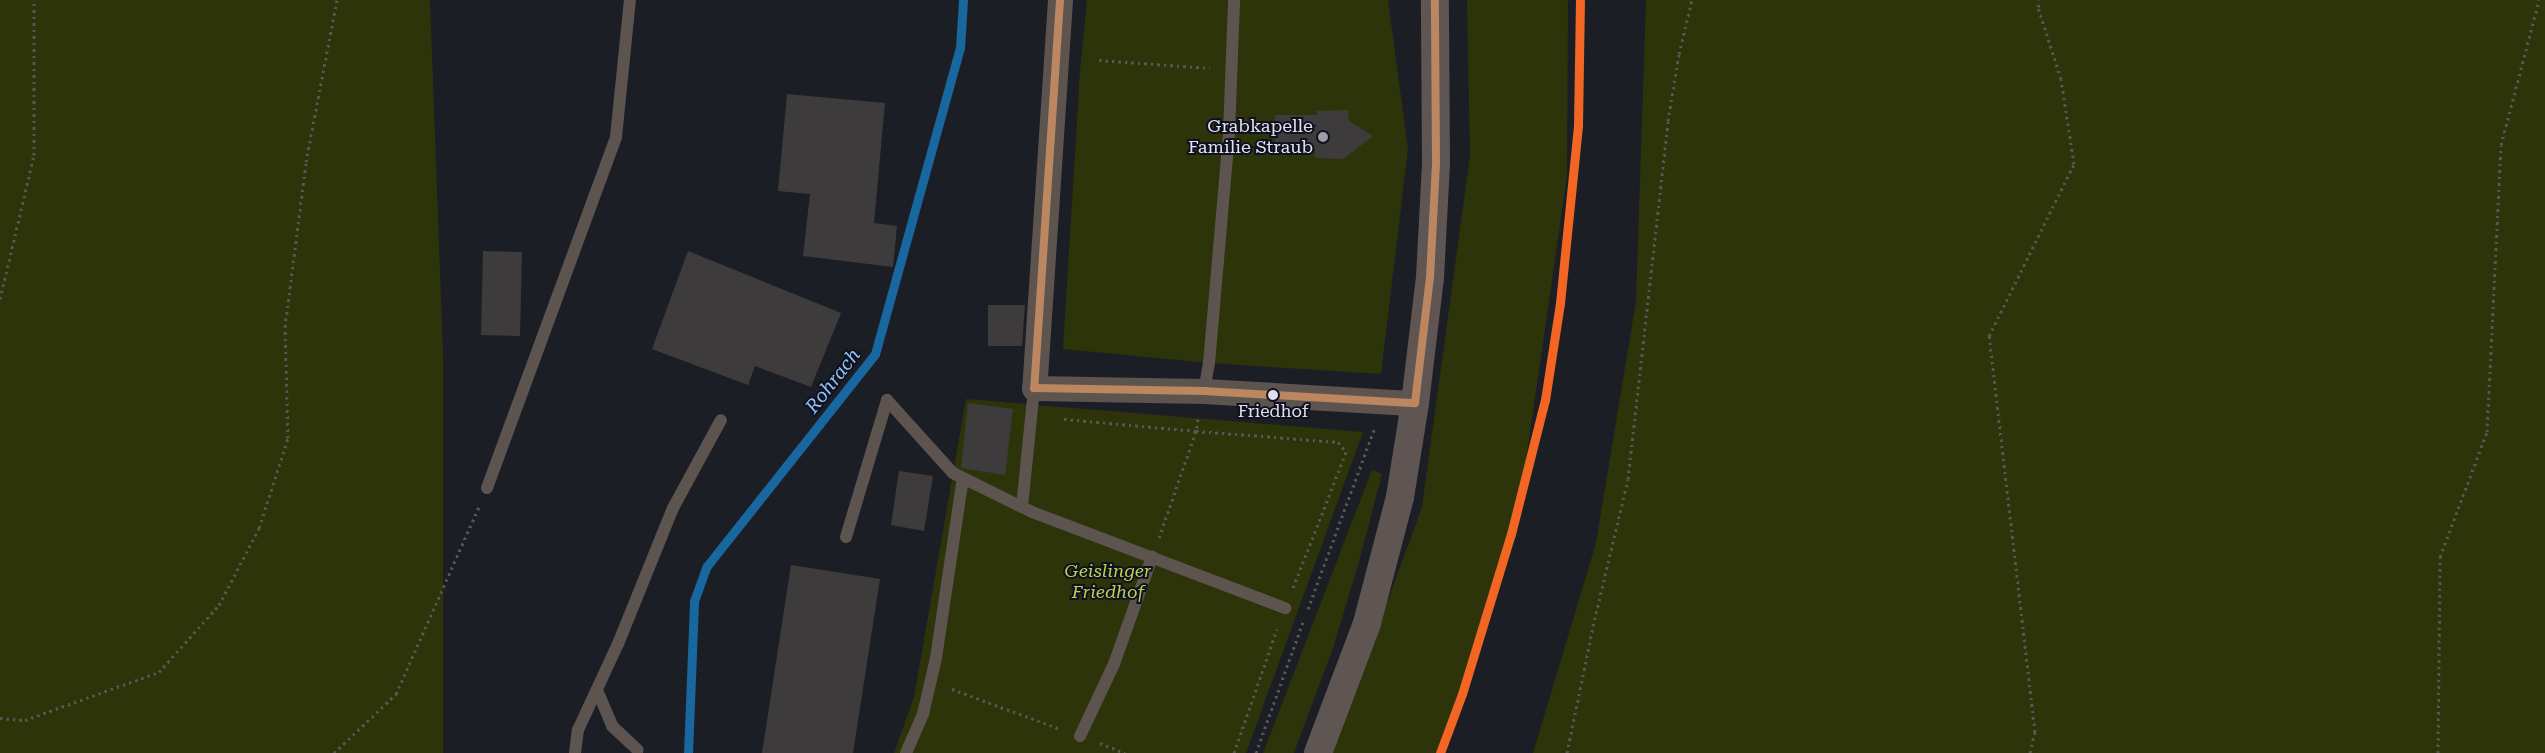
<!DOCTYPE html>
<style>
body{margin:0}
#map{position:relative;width:2545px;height:753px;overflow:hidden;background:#1c1e26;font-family:"Roboto Serif",serif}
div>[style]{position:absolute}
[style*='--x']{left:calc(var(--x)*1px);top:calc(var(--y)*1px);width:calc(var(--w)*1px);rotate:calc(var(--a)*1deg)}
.green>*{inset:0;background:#2d3409}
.stream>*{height:9px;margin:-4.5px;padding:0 4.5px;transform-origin:4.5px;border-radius:4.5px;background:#18679f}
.building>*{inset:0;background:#3e3b3d}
.path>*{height:3px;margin-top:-1.5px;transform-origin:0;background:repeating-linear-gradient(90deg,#5a5453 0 2.5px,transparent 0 6.5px)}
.service>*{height:12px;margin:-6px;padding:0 6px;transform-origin:6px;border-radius:6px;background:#5d5450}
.minor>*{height:25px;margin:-12.5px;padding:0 12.5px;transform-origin:12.5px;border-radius:12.5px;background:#5d5450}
.primary>*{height:28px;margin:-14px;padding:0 14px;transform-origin:14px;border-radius:14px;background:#5f5552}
.bus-1>*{height:8px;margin:-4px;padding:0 4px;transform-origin:4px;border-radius:4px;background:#bb8660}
.rail-1>*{height:9px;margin:-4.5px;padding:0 4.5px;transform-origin:4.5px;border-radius:4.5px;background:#f26522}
.dots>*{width:14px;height:14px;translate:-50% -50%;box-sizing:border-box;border:2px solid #101120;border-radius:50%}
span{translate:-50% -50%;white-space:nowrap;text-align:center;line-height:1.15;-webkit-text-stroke:4px #101120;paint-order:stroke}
.bus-label{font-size:17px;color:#e0e1ec}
.poi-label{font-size:18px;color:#e0e1ec}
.right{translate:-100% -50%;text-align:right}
.park-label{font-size:18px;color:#bcd151;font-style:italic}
.water-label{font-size:19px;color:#8cc4f6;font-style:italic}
</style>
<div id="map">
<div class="green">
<i style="clip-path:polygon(0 0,430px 0,443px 353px,443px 753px,0 753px)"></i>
<i style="clip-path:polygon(1087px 0,1388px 0,1408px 149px,1381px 374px,1209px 363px,1063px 349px,1080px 71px)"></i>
<i style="clip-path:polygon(1467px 0,1568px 0,1567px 176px,1515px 537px,1439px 753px,1332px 753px,1422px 507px,1470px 156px)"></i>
<i style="clip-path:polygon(1646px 0,2545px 0,2545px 753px,1533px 753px,1596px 543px,1636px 301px)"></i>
<i style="clip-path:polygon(966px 399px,1363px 432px,1246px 753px,894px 753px,914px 697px)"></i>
<i style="clip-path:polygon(1372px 470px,1382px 474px,1359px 562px,1333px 648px,1294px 753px,1263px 753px)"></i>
</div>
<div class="stream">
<i style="--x:688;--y:753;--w:152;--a:-87.7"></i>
<i style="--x:694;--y:601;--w:37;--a:-70"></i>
<i style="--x:707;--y:566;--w:270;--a:-51.6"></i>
<i style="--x:875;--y:354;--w:318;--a:-74.5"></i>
<i style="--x:960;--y:48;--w:48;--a:-86.4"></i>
</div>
<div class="building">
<i style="clip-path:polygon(787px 94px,885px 103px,874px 223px,897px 226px,893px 267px,803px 256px,810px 194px,778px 191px)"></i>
<i style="clip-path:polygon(1348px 110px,1349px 121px,1373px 136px,1343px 159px,1315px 158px,1315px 148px,1275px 148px,1275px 115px,1317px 115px,1317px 111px)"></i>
<i style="clip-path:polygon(483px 251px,522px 252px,520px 336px,481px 335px)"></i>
<i style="clip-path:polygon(688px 251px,841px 313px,811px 387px,755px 366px,748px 385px,652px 349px)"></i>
<i style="clip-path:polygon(988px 305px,1025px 305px,1022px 346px,988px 346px)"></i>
<i style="clip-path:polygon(968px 403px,1013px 409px,1005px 475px,961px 468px)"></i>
<i style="clip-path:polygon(899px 471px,933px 476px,924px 531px,891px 525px)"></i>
<i style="clip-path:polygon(791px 565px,880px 579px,853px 753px,762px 753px)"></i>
</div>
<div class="path">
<i style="--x:1099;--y:60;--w:111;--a:4.1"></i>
<i style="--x:0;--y:299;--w:148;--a:-76.7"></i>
<i style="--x:34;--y:155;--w:155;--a:-90"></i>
<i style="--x:1064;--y:419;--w:133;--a:5.2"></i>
<i style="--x:1196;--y:431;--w:113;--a:109.1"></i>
<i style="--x:1198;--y:419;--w:12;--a:99"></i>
<i style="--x:1196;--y:431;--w:142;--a:4.4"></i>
<i style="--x:1338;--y:442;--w:13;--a:51"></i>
<i style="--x:1346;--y:452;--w:146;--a:111.3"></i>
<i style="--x:1308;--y:609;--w:194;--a:-69.8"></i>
<i style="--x:952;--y:689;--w:116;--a:20.2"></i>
<i style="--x:0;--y:718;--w:25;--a:5"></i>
<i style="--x:25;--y:720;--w:142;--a:-19.7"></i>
<i style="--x:159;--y:672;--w:90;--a:-48.2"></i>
<i style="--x:219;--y:605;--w:87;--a:-62.5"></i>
<i style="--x:259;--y:528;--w:95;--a:-72.1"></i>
<i style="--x:288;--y:438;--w:111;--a:-91.5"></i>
<i style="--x:285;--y:327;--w:166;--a:-82.7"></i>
<i style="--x:306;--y:162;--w:165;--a:-79.2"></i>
<i style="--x:1100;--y:743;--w:27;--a:22"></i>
<i style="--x:334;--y:753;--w:86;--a:-43.6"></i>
<i style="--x:396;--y:694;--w:205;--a:-66.1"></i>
<i style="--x:1234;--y:753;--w:131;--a:-70.9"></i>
<i style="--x:1256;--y:753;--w:139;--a:-70.3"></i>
<i style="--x:1567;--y:753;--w:130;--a:-78.4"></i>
<i style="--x:1593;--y:626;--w:151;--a:-76.6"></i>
<i style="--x:1628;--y:479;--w:360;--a:-83.6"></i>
<i style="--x:1668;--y:121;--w:68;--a:-80.7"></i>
<i style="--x:1679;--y:54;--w:56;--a:-76.5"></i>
<i style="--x:2030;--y:753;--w:22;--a:-77"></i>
<i style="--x:2035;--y:732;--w:399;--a:-96.6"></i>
<i style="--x:1989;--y:336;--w:192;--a:-63.7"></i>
<i style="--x:2074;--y:164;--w:86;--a:-98.7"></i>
<i style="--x:2061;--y:79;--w:76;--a:-107.7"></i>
<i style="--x:2038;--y:7;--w:7;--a:-74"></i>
<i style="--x:2438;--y:753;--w:196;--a:-89.4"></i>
<i style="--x:2440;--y:557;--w:134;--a:-69.4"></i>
<i style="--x:2487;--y:432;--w:287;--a:-87.2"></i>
<i style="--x:2501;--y:145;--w:150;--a:-75.3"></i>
</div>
<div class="service">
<i style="--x:1204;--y:391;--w:28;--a:-80"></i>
<i style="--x:1209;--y:363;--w:231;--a:-85"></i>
<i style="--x:1229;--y:133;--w:133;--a:-87.8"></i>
<i style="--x:487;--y:488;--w:374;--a:-69.8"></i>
<i style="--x:616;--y:137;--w:138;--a:-84.2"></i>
<i style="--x:1022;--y:507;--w:120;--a:-84.2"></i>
<i style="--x:846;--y:537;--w:143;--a:-73.3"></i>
<i style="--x:887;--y:400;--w:98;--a:47.9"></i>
<i style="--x:953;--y:473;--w:88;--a:26.3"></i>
<i style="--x:1032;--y:512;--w:271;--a:20.8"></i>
<i style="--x:597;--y:690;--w:39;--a:67"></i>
<i style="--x:612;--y:726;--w:35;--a:43"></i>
<i style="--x:1080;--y:736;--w:80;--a:-64.7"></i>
<i style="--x:1114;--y:664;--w:114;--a:-70.4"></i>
<i style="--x:575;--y:753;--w:23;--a:-83"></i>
<i style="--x:578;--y:730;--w:95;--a:-65.1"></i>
<i style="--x:618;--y:644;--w:147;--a:-68"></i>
<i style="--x:673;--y:508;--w:100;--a:-61.4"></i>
<i style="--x:906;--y:753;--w:43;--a:-66.4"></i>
<i style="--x:923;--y:714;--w:57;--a:-76.9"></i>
<i style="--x:936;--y:658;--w:182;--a:-81.5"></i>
</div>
<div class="minor">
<i style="--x:1060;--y:0;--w:389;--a:93.8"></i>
<i style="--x:1034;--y:388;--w:170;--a:1"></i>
<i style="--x:1204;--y:391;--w:211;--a:3.3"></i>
</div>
<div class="primary">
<i style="--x:1318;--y:753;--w:139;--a:-69.3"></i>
<i style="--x:1367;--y:623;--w:130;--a:-75.3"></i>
<i style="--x:1400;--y:497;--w:95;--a:-80.9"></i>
<i style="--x:1415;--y:403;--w:126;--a:-83.2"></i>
<i style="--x:1430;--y:278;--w:116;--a:-87"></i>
<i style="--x:1436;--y:162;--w:162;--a:-90.4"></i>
</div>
<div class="bus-1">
<i style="--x:1060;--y:0;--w:389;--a:93.8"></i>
<i style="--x:1034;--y:388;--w:170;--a:1"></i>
<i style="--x:1204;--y:391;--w:211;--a:3.3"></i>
<i style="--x:1415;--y:403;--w:126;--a:-83.2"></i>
<i style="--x:1430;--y:278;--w:116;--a:-87"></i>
<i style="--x:1436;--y:162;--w:162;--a:-90.4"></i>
</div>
<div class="rail-1">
<i style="--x:1440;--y:753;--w:63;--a:-69.6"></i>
<i style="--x:1462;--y:694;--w:167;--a:-73"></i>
<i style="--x:1511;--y:534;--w:138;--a:-75.8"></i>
<i style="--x:1545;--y:400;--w:98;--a:-81.2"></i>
<i style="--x:1560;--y:303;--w:178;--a:-84.2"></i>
<i style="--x:1578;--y:126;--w:126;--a:-89.1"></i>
</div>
<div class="dots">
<i style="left:1323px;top:137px;background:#9b9da7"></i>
<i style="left:1273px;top:395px;background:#e0e1ec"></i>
</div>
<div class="bus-label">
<span style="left:1273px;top:412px">Friedhof</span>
</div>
<div class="poi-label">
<span class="right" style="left:1313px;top:137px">Grabkapelle<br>Familie Straub</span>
</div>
<div class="park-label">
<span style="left:1108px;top:582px">Geislinger<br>Friedhof</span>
</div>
<div class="water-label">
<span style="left:833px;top:381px;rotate:-52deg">Rohrach</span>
</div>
</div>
